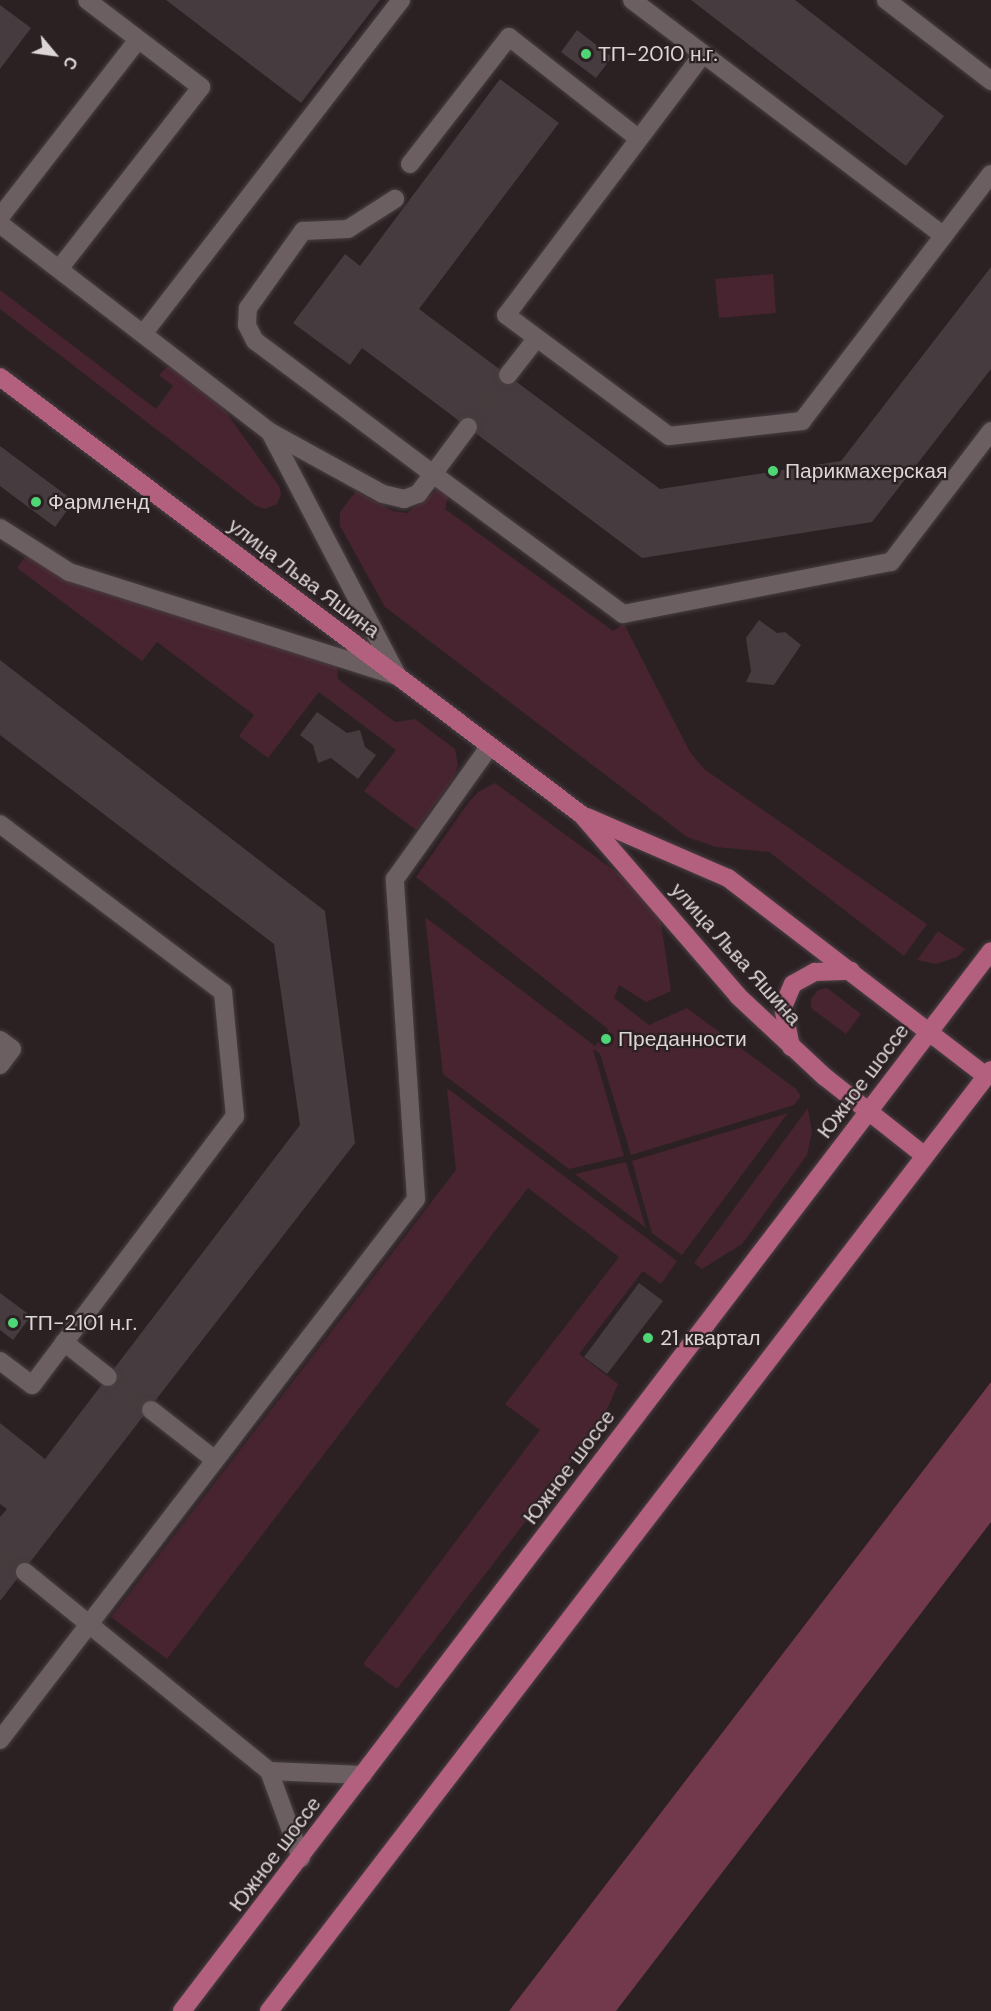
<!DOCTYPE html>
<meta charset="utf-8">
<style>
body{margin:0}
#map{position:relative;width:991px;height:2011px;overflow:hidden;background:#2b2123;font-family:"DM Sans",sans-serif}
div>[style]{position:absolute}
[style*='--x']{left:calc(var(--x)*1px);top:calc(var(--y)*1px);width:calc(var(--w)*1px);rotate:calc(var(--a)*1deg)}
.green>*{inset:0;background:#47242f}
.forest>*{inset:0;background:#72384c}
.building>*{inset:0;background:#463b3e}
.minor-tunnel>*{height:18px;margin-top:-9px;transform-origin:0;background:repeating-linear-gradient(90deg,#463c3e 0 18px,transparent 0 27px)}
.roads{filter:drop-shadow(0 0 2px #483f42) drop-shadow(0 0 2px #483f42)}
.minor>*{height:18px;margin:-9px;padding:0 9px;transform-origin:9px;border-radius:9px;background:#6b5f62}
.major>*{height:18px;margin:-9px;padding:0 9px;transform-origin:9px;border-radius:9px;background:#b3607e}
.dots>*{width:16px;height:16px;translate:-50% -50%;box-sizing:border-box;border:3px solid #2b2123;border-radius:50%}
span{translate:-50% -50%;white-space:nowrap;text-align:center;line-height:1.15;-webkit-text-stroke:4.5px #2b2123;paint-order:stroke}
.poi-label{font-size:21px;color:#ddd6d7}
.left{translate:0 -50%;text-align:left}
.street-label{font-size:21px;color:#ddd6d7}
.north{position:absolute;left:24px;top:24px;width:60px;height:60px;-webkit-text-stroke:4px #2b2123;paint-order:stroke;rotate:119deg;font-size:16px;font-weight:700;line-height:24px;text-align:center;color:#ddd6d7}
.north::after{content:'';display:block;margin:auto;width:21px;height:27px;background:#ddd6d7;clip-path:polygon(50% 0,100% 100%,50% 72%,0 100%)}
</style>
<div id="map">
<div class="green">
<i style="clip-path:polygon(773px 274px,776px 313px,719px 318px,715px 279px)"></i>
<i style="clip-path:polygon(0 290px,156px 409px,173px 386px,159px 375px,174px 360px,208px 387px,279px 486px,281px 494px,277px 504px,265px 509px,256px 506px,0 309px)"></i>
<i style="clip-path:polygon(440px 488px,449px 493px,445px 509px,613px 631px,624px 624px,690px 752px,704px 769px,927px 924px,904px 956px,769px 852px,716px 847px,687px 837px,385px 607px,340px 526px,340px 512px,356px 491px,393px 511px,407px 513px)"></i>
<i style="clip-path:polygon(25px 557px,33px 558px,64px 580px,337px 666px,338px 679px,395px 722px,415px 719px,455px 749px,458px 765px,454px 777px,416px 830px,364px 791px,396px 750px,319px 692px,268px 758px,239px 736px,254px 715px,157px 642px,142px 661px,17px 568px)"></i>
<i style="clip-path:polygon(495px 783px,645px 893px,659px 909px,671px 991px,646px 1002px,619px 985px,614px 998px,649px 1025px,687px 1008px,796px 1089px,801px 1096px,794px 1105px,631px 1155px,600px 1054px,593px 1049px,624px 1156px,569px 1169px,443px 1074px,425px 917px,595px 1046px,608px 1029px,416px 877px,468px 803px,478px 792px)"></i>
<i style="clip-path:polygon(938px 931px,965px 949px,957px 957px,936px 964px,917px 960px)"></i>
<i style="clip-path:polygon(827px 988px,861px 1014px,846px 1034px,811px 1008px,811px 999px,818px 990px)"></i>
<i style="clip-path:polygon(447px 1088px,677px 1261px,661px 1284px,643px 1271px,579px 1354px,618px 1384px,601px 1423px,397px 1689px,363px 1664px,540px 1430px,505px 1404px,619px 1257px,528px 1188px,167px 1659px,111px 1617px,456px 1170px)"></i>
<i style="clip-path:polygon(808px 1108px,812px 1132px,807px 1155px,742px 1244px,702px 1269px,694px 1263px)"></i>
<i style="clip-path:polygon(788px 1113px,682px 1255px,652px 1233px,632px 1161px)"></i>
<i style="clip-path:polygon(626px 1162px,646px 1228px,575px 1174px)"></i>
</div>
<div class="forest">
<i style="clip-path:polygon(991px 1382px,991px 1522px,616px 2011px,509px 2011px)"></i>
</div>
<div class="building">
<i style="clip-path:polygon(166px 0,380px 0,301px 103px)"></i>
<i style="clip-path:polygon(691px 0,795px 0,944px 116px,906px 166px)"></i>
<i style="clip-path:polygon(0 5px,31px 28px,0 69px)"></i>
<i style="clip-path:polygon(577px 30px,612px 57px,596px 78px,561px 52px)"></i>
<i style="clip-path:polygon(500px 79px,559px 123px,419px 309px,660px 489px,841px 461px,991px 267px,991px 369px,872px 522px,642px 558px,362px 348px,350px 365px,293px 323px,345px 254px,360px 266px)"></i>
<i style="clip-path:polygon(0 446px,74px 501px,55px 527px,0 486px)"></i>
<i style="clip-path:polygon(759px 620px,777px 633px,785px 632px,801px 645px,774px 685px,746px 682px,751px 671px,746px 638px)"></i>
<i style="clip-path:polygon(0 660px,325px 911px,355px 1143px,0 1601px,0 1517px,7px 1509px,0 1504px,0 1423px,45px 1459px,300px 1125px,274px 944px,0 735px)"></i>
<i style="clip-path:polygon(317px 712px,347px 733px,360px 730px,365px 747px,376px 755px,358px 779px,331px 758px,318px 763px,313px 745px,300px 735px)"></i>
<i style="clip-path:polygon(639px 1283px,663px 1301px,607px 1374px,584px 1357px)"></i>
<i style="clip-path:polygon(0 1293px,31px 1316px,13px 1340px,0 1330px)"></i>
</div>
<div class="minor-tunnel">
<i style="--x:468;--y:427;--w:66;--a:-52.4"></i>
<i style="--x:108;--y:1377;--w:54;--a:37.5"></i>
<i style="--x:0;--y:1553;--w:31;--a:37"></i>
</div>
<div class="roads">
<div class="minor">
<i style="--x:632;--y:0;--w:391;--a:37.1"></i>
<i style="--x:886;--y:0;--w:133;--a:37.6"></i>
<i style="--x:703;--y:54;--w:327;--a:127"></i>
<i style="--x:506;--y:315;--w:203;--a:36.6"></i>
<i style="--x:669;--y:436;--w:134;--a:-6.4"></i>
<i style="--x:802;--y:421;--w:311;--a:-52.6"></i>
<i style="--x:410;--y:164;--w:161;--a:-52.1"></i>
<i style="--x:509;--y:37;--w:164;--a:38.1"></i>
<i style="--x:0;--y:217;--w:224;--a:-52.1"></i>
<i style="--x:0;--y:224;--w:341;--a:37.6"></i>
<i style="--x:270;--y:432;--w:276;--a:62.4"></i>
<i style="--x:59;--y:269;--w:231;--a:-52"></i>
<i style="--x:201;--y:87;--w:143;--a:-142.7"></i>
<i style="--x:143;--y:334;--w:422;--a:-52.3"></i>
<i style="--x:508;--y:375;--w:46;--a:-52.1"></i>
<i style="--x:468;--y:427;--w:59;--a:126.7"></i>
<i style="--x:433;--y:474;--w:236;--a:36.4"></i>
<i style="--x:623;--y:614;--w:273;--a:-11"></i>
<i style="--x:891;--y:562;--w:165;--a:-52.6"></i>
<i style="--x:270;--y:432;--w:129;--a:28.8"></i>
<i style="--x:383;--y:494;--w:22;--a:13"></i>
<i style="--x:404;--y:499;--w:15;--a:-20"></i>
<i style="--x:418;--y:494;--w:25;--a:-53"></i>
<i style="--x:433;--y:474;--w:222;--a:-143.2"></i>
<i style="--x:255;--y:341;--w:18;--a:-117"></i>
<i style="--x:247;--y:325;--w:17;--a:-87"></i>
<i style="--x:248;--y:308;--w:95;--a:-54.5"></i>
<i style="--x:303;--y:231;--w:45;--a:-2.5"></i>
<i style="--x:348;--y:229;--w:56;--a:-32.6"></i>
<i style="--x:0;--y:528;--w:82;--a:32.5"></i>
<i style="--x:69;--y:572;--w:343;--a:17.6"></i>
<i style="--x:0;--y:824;--w:279;--a:37"></i>
<i style="--x:223;--y:992;--w:125;--a:84.5"></i>
<i style="--x:235;--y:1116;--w:337;--a:127"></i>
<i style="--x:32;--y:1385;--w:40;--a:-143"></i>
<i style="--x:0;--y:1040;--w:15;--a:37"></i>
<i style="--x:12;--y:1049;--w:20;--a:127"></i>
<i style="--x:64;--y:1342;--w:56;--a:38.5"></i>
<i style="--x:151;--y:1410;--w:81;--a:38"></i>
<i style="--x:25;--y:1572;--w:315;--a:39.2"></i>
<i style="--x:269;--y:1771;--w:93;--a:69.8"></i>
<i style="--x:0;--y:1740;--w:682;--a:-52.44"></i>
<i style="--x:416;--y:1199;--w:321;--a:-93.8"></i>
<i style="--x:395;--y:879;--w:162;--a:-54.5"></i>
<i style="--x:269;--y:1771;--w:94;--a:2.4"></i>
</div>
<div class="major">
<i style="--x:0;--y:377;--w:728;--a:36.96"></i>
<i style="--x:582;--y:815;--w:239;--a:49.2"></i>
<i style="--x:738;--y:996;--w:119;--a:43"></i>
<i style="--x:825;--y:1077;--w:127;--a:38.3"></i>
<i style="--x:587;--y:817;--w:154;--a:23.4"></i>
<i style="--x:728;--y:878;--w:325;--a:37.5"></i>
<i style="--x:791;--y:1047;--w:41;--a:-101.3"></i>
<i style="--x:783;--y:1007;--w:25;--a:-67"></i>
<i style="--x:793;--y:984;--w:25;--a:-29"></i>
<i style="--x:815;--y:972;--w:36;--a:-2"></i>
<i style="--x:182;--y:2011;--w:1333;--a:-52.65"></i>
<i style="--x:269;--y:2011;--w:1186;--a:-52.5"></i>
</div>
</div>
<div class="dots">
<i style="left:586px;top:54px;background:#4ed676"></i>
<i style="left:773px;top:471px;background:#4ed676"></i>
<i style="left:36px;top:502px;background:#4ed676"></i>
<i style="left:606px;top:1039px;background:#4ed676"></i>
<i style="left:13px;top:1323px;background:#4ed676"></i>
<i style="left:648px;top:1338px;background:#4ed676"></i>
</div>
<div class="poi-label">
<span class="left" style="left:598px;top:54px">ТП-2010 н.г.</span>
<span class="left" style="left:785px;top:471px">Парикмахерская</span>
<span class="left" style="left:48px;top:502px">Фармленд</span>
<span class="left" style="left:618px;top:1039px">Преданности</span>
<span class="left" style="left:25px;top:1323px">ТП-2101 н.г.</span>
<span class="left" style="left:660px;top:1338px">21 квартал</span>
</div>
<div class="street-label">
<span style="left:304px;top:578px;rotate:37deg">улица Льва Яшина</span>
<span style="left:736px;top:954px;rotate:48deg">улица Льва Яшина</span>
<span style="left:863px;top:1081px;rotate:-53deg">Южное шоссе</span>
<span style="left:569px;top:1467px;rotate:-53deg">Южное шоссе</span>
<span style="left:275px;top:1854px;rotate:-53deg">Южное шоссе</span>
</div>
<div class="north">С</div>
</div>
